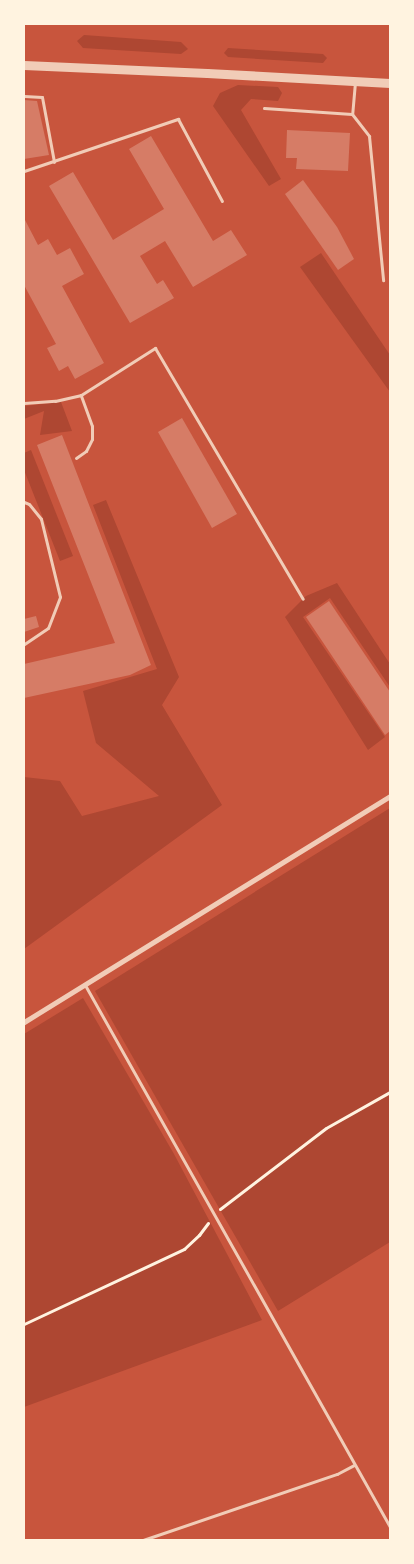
<!DOCTYPE html>
<style>
body{margin:0}
#map{position:relative;width:414px;height:1564px;overflow:hidden;background:#c8553d;font-family:Lora,serif}
div>[style]{position:absolute}
[style*='--x']{left:calc(var(--x)*1px);top:calc(var(--y)*1px);width:calc(var(--w)*1px);rotate:calc(var(--a)*1deg)}
.green>*{inset:0;background:#ae4732}
.building>*{inset:0;background:#d67c66}
.path>*{height:3px;margin:-1.5px;padding:0 1.5px;transform-origin:1.5px;border-radius:1.5px;background:#fff3e0}
.service>*{height:3px;margin:-1.5px;padding:0 1.5px;transform-origin:1.5px;border-radius:1.5px;background:#f1ccb7}
.minor>*{height:5px;margin:-2.5px;padding:0 2.5px;transform-origin:2.5px;border-radius:2.5px;background:#f1ccb7}
.tertiary>*{height:9px;margin:-4.5px;padding:0 4.5px;transform-origin:4.5px;border-radius:4.5px;background:#f1ccb7}
span{translate:-50% -50%;white-space:nowrap;text-align:center;line-height:1.15;-webkit-text-stroke:5px #fff3e0;paint-order:stroke}
.frame{position:absolute;inset:0;border:25px solid #fff3e0;pointer-events:none}
</style>
<div id="map">
<div class="green">
<i style="clip-path:polygon(84px 35px,181px 42px,188px 49px,181px 54px,83px 48px,77px 41px)"></i>
<i style="clip-path:polygon(228px 48px,323px 54px,327px 58px,323px 63px,228px 57px,224px 53px)"></i>
<i style="clip-path:polygon(238px 85px,278px 87px,282px 93px,278px 101px,251px 99px,241px 110px,281px 179px,269px 186px,213px 106px,220px 93px)"></i>
<i style="clip-path:polygon(321px 253px,390px 355px,390px 392px,300px 267px)"></i>
<i style="clip-path:polygon(61px 402px,72px 431px,40px 435px,44px 411px,24px 419px,24px 406px)"></i>
<i style="clip-path:polygon(31px 450px,73px 556px,60px 561px,24px 470px,24px 453px)"></i>
<i style="clip-path:polygon(106px 500px,179px 677px,162px 705px,222px 805px,24px 949px,24px 777px,60px 781px,82px 816px,159px 796px,96px 743px,83px 691px,157px 669px,93px 505px)"></i>
<i style="clip-path:polygon(337px 583px,390px 664px,390px 687px,330px 598px,303px 617px,385px 737px,368px 750px,285px 617px,306px 596px)"></i>
<i style="clip-path:polygon(390px 808px,390px 1242px,278px 1311px,95px 991px)"></i>
<i style="clip-path:polygon(83px 998px,174px 1154px,262px 1320px,24px 1407px,24px 1034px)"></i>
</div>
<div class="building">
<i style="clip-path:polygon(24px 100px,37px 101px,49px 155px,24px 159px)"></i>
<i style="clip-path:polygon(287px 130px,350px 133px,348px 171px,296px 169px,297px 158px,286px 158px)"></i>
<i style="clip-path:polygon(151px 136px,213px 241px,231px 230px,247px 255px,193px 287px,165px 241px,140px 256px,157px 284px,163px 280px,174px 298px,130px 323px,49px 186px,73px 172px,113px 240px,164px 209px,129px 149px)"></i>
<i style="clip-path:polygon(303px 180px,337px 227px,354px 259px,338px 270px,285px 194px)"></i>
<i style="clip-path:polygon(24px 218px,38px 245px,48px 239px,57px 255px,70px 248px,84px 274px,62px 286px,104px 363px,75px 379px,68px 366px,59px 371px,47px 348px,56px 344px,24px 285px)"></i>
<i style="clip-path:polygon(182px 418px,237px 514px,212px 528px,158px 432px)"></i>
<i style="clip-path:polygon(62px 435px,151px 665px,130px 675px,24px 698px,24px 664px,115px 643px,37px 445px)"></i>
<i style="clip-path:polygon(329px 601px,390px 692px,390px 731px,385px 735px,306px 617px)"></i>
<i style="clip-path:polygon(36px 616px,39px 627px,24px 632px,24px 619px)"></i>
</div>
<div class="path">
<i style="--x:220;--y:1209;--w:133;--a:-37.4"></i>
<i style="--x:326;--y:1128;--w:73;--a:-29.4"></i>
<i style="--x:24;--y:1324;--w:177;--a:-25.1"></i>
<i style="--x:184;--y:1249;--w:21;--a:-43"></i>
<i style="--x:199;--y:1235;--w:15;--a:-53"></i>
</div>
<div class="service">
<i style="--x:355;--y:82;--w:32;--a:95"></i>
<i style="--x:352;--y:114;--w:28;--a:52"></i>
<i style="--x:369;--y:136;--w:145;--a:84.4"></i>
<i style="--x:24;--y:96;--w:18;--a:3"></i>
<i style="--x:42;--y:97;--w:66;--a:79.5"></i>
<i style="--x:264;--y:108;--w:88;--a:3.9"></i>
<i style="--x:24;--y:171;--w:163;--a:-18.7"></i>
<i style="--x:178;--y:119;--w:93;--a:61.8"></i>
<i style="--x:24;--y:403;--w:31;--a:-4"></i>
<i style="--x:55;--y:401;--w:27;--a:-13"></i>
<i style="--x:81;--y:395;--w:88;--a:-32.4"></i>
<i style="--x:155;--y:348;--w:291;--a:59.5"></i>
<i style="--x:76;--y:458;--w:12;--a:-35"></i>
<i style="--x:86;--y:451;--w:13;--a:-63"></i>
<i style="--x:92;--y:439;--w:13;--a:-90"></i>
<i style="--x:92;--y:426;--w:33;--a:-110"></i>
<i style="--x:24;--y:502;--w:5;--a:22"></i>
<i style="--x:29;--y:504;--w:19;--a:51"></i>
<i style="--x:41;--y:519;--w:80;--a:76.3"></i>
<i style="--x:60;--y:597;--w:33;--a:111"></i>
<i style="--x:48;--y:628;--w:29;--a:146"></i>
<i style="--x:85;--y:985;--w:622;--a:60.63"></i>
<i style="--x:143;--y:1540;--w:205;--a:-18.8"></i>
<i style="--x:337;--y:1474;--w:19;--a:-28"></i>
</div>
<div class="minor">
<i style="--x:24;--y:1022;--w:430;--a:-31.7"></i>
</div>
<div class="tertiary">
<i style="--x:24;--y:65;--w:183;--a:2.5"></i>
<i style="--x:207;--y:73;--w:183;--a:3.1"></i>
</div>
<div class="frame"></div>
</div>
